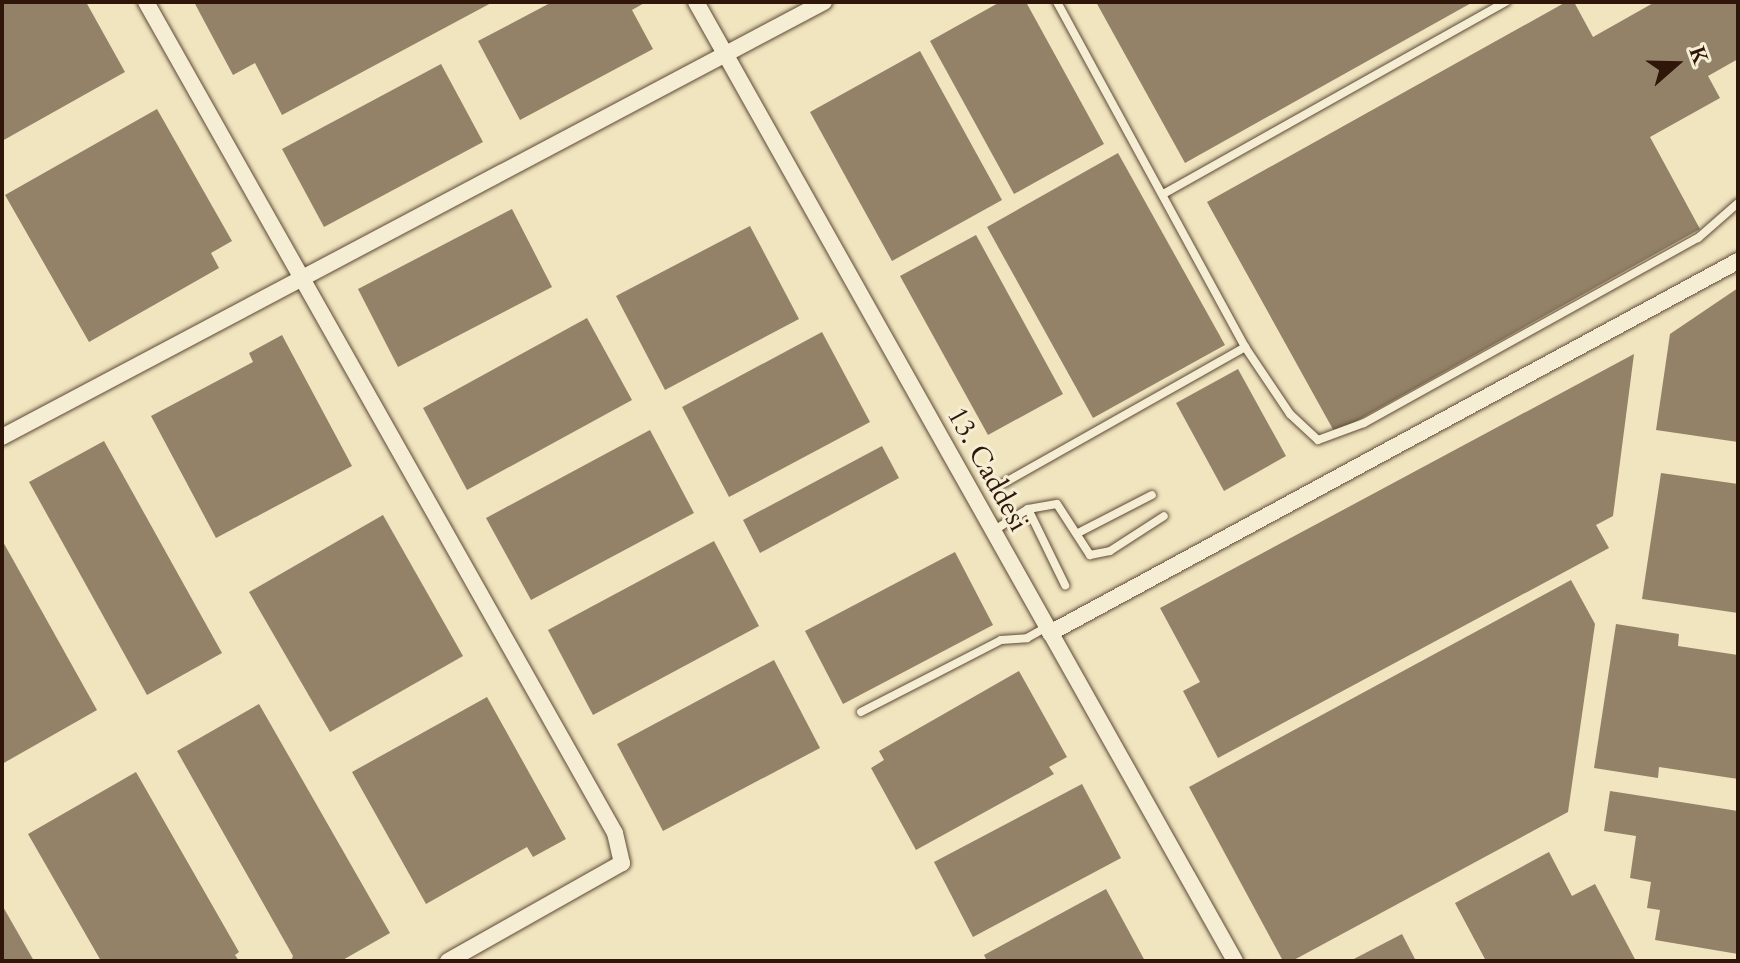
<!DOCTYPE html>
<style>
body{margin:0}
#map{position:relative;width:1740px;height:963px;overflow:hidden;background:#f0e5bf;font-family:Cardo,serif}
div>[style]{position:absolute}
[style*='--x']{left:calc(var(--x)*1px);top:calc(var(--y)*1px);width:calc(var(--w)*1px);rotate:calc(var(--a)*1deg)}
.building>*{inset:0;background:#938268}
.roads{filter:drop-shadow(0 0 2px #5f4a36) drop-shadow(0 0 2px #5f4a36)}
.service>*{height:8px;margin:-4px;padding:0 4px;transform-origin:4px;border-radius:4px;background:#f5eed5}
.minor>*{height:16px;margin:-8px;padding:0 8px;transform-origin:8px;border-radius:8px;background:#f5eed5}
span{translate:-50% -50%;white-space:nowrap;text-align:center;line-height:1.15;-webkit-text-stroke:6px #f5eed5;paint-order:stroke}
.street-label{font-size:28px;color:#2f1609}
.frame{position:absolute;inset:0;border:4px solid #2f1609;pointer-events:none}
.north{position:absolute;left:1636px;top:24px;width:80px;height:80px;-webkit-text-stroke:6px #f5eed5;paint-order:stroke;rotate:70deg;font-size:22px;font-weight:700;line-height:32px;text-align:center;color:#2f1609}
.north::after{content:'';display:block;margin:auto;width:28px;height:36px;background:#2f1609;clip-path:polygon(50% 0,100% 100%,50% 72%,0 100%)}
</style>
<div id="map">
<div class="building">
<i style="clip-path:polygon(2px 2px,86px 2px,125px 72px,2px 141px)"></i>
<i style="clip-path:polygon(194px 2px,493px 2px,282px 115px,255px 63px,233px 75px)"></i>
<i style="clip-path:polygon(552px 2px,646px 2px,632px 10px,653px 49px,520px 120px,478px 41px)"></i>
<i style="clip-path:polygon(1000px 2px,1026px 2px,1104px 144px,1014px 194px,930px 41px)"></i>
<i style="clip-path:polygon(1096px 2px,1473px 2px,1185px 163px)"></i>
<i style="clip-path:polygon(1566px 2px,1574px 2px,1593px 37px,1655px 2px,1738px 2px,1738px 59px,1708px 76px,1720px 98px,1650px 137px,1700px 229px,1335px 433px,1207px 202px)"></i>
<i style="clip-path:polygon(920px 51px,1002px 200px,892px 261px,810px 112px)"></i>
<i style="clip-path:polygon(441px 64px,483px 142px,324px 227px,282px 149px)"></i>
<i style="clip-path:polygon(157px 109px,232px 241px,211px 253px,219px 268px,89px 342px,5px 195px)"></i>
<i style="clip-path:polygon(1118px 153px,1225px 345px,1093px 418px,987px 227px)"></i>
<i style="clip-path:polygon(512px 209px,552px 287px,398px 367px,358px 289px)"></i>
<i style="clip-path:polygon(750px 226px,799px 319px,665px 390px,616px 296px)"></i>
<i style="clip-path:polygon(976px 235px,1063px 394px,988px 435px,900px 276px)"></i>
<i style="clip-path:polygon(1738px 288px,1738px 442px,1656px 430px,1670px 334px)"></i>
<i style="clip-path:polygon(587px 318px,632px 400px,467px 490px,423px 408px)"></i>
<i style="clip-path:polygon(822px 332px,870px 422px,729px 497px,682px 407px)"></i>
<i style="clip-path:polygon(282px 335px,352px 466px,216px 538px,151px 416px,253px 362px,249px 353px)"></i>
<i style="clip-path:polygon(1634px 354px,1613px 516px,1596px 525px,1609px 548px,1218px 758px,1183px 691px,1200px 682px,1160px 608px)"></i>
<i style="clip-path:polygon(1238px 369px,1286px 456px,1224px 491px,1176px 403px)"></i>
<i style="clip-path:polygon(650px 430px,694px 513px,531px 600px,486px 518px)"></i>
<i style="clip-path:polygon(104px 441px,222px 653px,147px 695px,29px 482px)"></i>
<i style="clip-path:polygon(882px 446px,899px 478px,760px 553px,743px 520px)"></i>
<i style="clip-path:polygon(1661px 473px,1738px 484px,1738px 613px,1642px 599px)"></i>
<i style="clip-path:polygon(383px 515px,463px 656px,330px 732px,249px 592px)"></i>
<i style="clip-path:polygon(2px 540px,97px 710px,2px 764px)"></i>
<i style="clip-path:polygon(714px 541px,759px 626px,593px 715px,548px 630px)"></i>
<i style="clip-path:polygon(955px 552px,993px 625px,843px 704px,805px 631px)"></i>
<i style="clip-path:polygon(1571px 580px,1595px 624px,1568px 812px,1292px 961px,1283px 961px,1189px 787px)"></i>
<i style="clip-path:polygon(1616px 624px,1679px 634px,1678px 646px,1738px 655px,1738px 779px,1659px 767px,1658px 778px,1594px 768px)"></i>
<i style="clip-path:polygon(774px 660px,820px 748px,663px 831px,617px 744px)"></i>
<i style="clip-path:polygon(1019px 671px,1067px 757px,1049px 767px,1054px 774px,916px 850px,871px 768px,884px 760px,879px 751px)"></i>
<i style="clip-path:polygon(487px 697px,566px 839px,533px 857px,527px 847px,426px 904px,352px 772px)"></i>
<i style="clip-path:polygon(259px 704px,390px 933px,341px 961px,291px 961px,293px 956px,177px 751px)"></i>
<i style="clip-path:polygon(136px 772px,239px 952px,235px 955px,239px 961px,101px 961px,28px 834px)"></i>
<i style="clip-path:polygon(1082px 784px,1121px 858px,973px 937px,934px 862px)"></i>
<i style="clip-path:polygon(1610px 791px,1738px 811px,1738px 954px,1655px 940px,1660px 910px,1647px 908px,1651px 882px,1630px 878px,1636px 836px,1604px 831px)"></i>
<i style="clip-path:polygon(1549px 852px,1572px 896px,1595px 884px,1636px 961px,1486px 961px,1455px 903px)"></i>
<i style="clip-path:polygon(1106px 889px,1145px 961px,987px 961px,984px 955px)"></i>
<i style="clip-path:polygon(2px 905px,34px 961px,2px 961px)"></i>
<i style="clip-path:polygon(1402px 934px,1416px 961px,1350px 961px)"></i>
</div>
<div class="roads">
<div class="service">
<i style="--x:1057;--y:2;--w:393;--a:61.4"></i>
<i style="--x:1245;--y:347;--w:81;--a:56.1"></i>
<i style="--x:1290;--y:414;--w:38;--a:43"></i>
<i style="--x:1318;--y:440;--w:49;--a:-20.3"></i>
<i style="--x:1364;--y:423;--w:382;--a:-29"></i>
<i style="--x:1698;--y:238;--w:53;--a:-41.2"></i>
<i style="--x:1165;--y:193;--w:391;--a:-29.3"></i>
<i style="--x:1004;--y:483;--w:277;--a:-29.4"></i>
<i style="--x:1028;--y:509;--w:85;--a:64"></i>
<i style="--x:993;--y:531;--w:41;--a:-32.2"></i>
<i style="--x:1028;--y:509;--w:29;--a:-10"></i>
<i style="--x:1057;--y:504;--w:61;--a:57.1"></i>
<i style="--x:1090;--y:555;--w:20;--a:-11"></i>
<i style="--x:1110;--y:551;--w:64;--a:-32.9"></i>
<i style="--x:1078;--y:533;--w:83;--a:-27.2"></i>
<i style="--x:861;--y:712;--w:157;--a:-27.2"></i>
<i style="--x:1001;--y:640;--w:26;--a:-4"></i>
<i style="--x:1027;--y:638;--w:23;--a:-29"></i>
</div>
<div class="minor">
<i style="--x:146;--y:2;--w:954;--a:60.56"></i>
<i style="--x:615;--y:833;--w:31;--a:77"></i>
<i style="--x:622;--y:863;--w:200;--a:150.6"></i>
<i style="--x:696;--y:2;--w:1100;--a:60.66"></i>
<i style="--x:2;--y:437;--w:930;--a:-27.89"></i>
<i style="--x:1050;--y:633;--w:782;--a:-28.4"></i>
</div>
</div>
<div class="street-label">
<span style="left:988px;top:469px;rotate:61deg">13. Caddesi</span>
</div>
<div class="frame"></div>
<div class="north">K</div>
</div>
